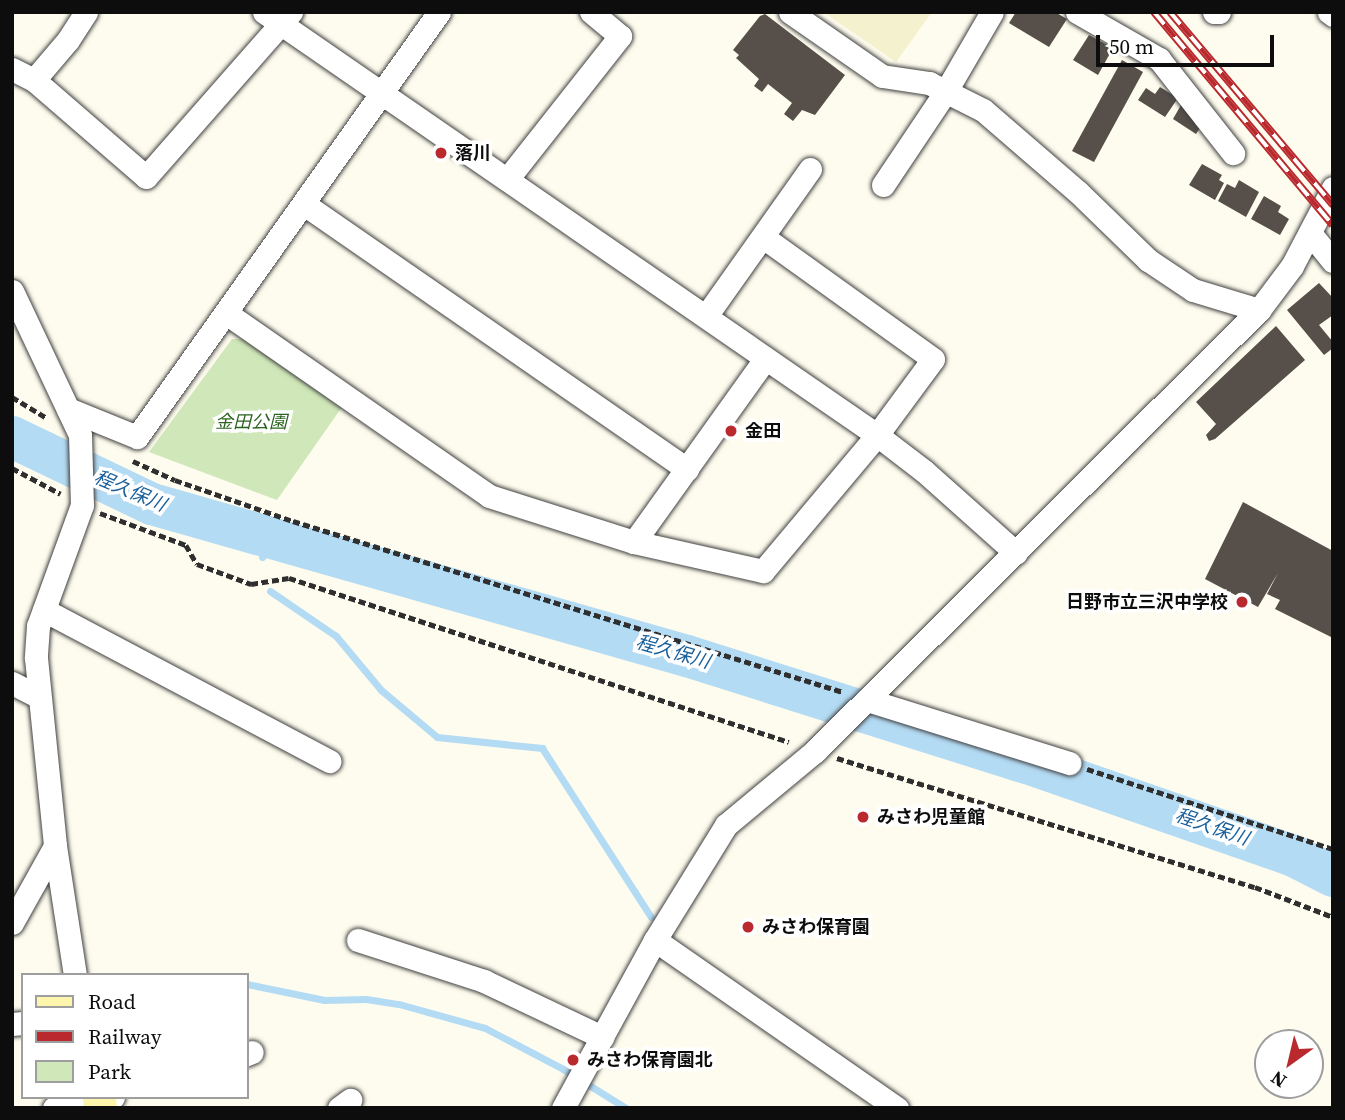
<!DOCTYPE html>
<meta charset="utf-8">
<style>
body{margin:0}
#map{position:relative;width:1345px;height:1120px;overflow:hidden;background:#fefcee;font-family:"Source Serif 4","Noto Sans JP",serif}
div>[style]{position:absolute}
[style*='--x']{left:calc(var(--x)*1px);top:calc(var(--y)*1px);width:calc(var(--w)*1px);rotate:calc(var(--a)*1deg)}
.farmland>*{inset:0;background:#f4f1cf}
.green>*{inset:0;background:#d0e8b9}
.stream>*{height:7px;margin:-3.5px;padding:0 3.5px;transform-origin:3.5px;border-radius:3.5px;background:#b4dbf4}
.river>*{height:42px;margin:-21px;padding:0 21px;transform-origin:21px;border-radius:21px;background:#b4dbf4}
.building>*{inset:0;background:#564f4a}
.path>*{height:4.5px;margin-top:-2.25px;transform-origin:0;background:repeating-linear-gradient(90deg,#2f2f2f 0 7px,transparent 0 10.5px)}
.roads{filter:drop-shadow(0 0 2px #404040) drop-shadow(0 0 2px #404040)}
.street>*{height:23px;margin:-11.5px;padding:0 11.5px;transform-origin:11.5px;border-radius:11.5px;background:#fff}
.secondary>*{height:33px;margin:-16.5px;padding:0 16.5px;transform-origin:16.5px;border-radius:16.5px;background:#fcf5ab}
.rail>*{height:8px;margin-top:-4px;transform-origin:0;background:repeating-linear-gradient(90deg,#fff 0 16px,#b9292d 0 32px);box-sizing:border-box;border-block:2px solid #b9292d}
.dots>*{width:19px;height:19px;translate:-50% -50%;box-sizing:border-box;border:4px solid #fff;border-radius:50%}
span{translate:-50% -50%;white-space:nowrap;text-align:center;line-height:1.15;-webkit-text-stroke:7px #fff;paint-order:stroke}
.poi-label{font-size:18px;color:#0d0d0d;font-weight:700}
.left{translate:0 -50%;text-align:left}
.right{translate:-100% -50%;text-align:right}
.park-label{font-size:18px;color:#2c6320;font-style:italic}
.water-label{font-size:19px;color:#1a609b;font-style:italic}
.frame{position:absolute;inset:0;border:14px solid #0d0d0d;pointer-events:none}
.legend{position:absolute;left:21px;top:973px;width:228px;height:126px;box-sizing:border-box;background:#fff;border:2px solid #9e9e9e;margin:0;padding:9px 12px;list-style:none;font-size:21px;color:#0d0d0d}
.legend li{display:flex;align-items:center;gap:14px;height:35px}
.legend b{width:35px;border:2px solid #9e9e9e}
.north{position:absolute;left:1254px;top:1029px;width:70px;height:70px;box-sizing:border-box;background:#fff;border:2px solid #9e9e9e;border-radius:50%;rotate:214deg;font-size:19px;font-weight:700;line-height:28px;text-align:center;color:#0d0d0d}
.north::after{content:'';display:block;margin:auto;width:24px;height:32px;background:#b9292d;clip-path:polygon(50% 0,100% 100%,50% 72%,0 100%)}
.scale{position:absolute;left:1096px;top:35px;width:178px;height:32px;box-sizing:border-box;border:4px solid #0d0d0d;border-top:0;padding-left:9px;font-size:21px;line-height:24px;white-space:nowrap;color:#0d0d0d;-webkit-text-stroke:5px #fff;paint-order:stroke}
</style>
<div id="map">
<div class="farmland">
<i style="clip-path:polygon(823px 12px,932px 12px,896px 62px)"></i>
</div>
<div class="green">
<i style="clip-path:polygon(232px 339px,243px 339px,342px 407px,277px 500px,149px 452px)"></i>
</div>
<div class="stream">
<i style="--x:261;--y:536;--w:21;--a:87"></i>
<i style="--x:270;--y:591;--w:80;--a:34.3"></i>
<i style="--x:336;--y:636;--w:70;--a:50.2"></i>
<i style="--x:381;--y:690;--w:73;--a:40"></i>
<i style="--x:437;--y:737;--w:106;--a:6"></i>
<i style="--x:542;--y:748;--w:201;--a:57.2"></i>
<i style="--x:247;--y:984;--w:79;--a:11.7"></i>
<i style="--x:324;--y:1000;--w:42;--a:-1.4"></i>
<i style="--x:366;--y:999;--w:33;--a:9"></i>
<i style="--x:399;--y:1004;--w:89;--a:15.6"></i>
<i style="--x:485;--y:1028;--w:88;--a:27.7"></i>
<i style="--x:563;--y:1069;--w:74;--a:31.8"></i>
</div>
<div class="river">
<i style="--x:12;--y:437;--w:155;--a:25.6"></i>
<i style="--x:152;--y:504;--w:556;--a:15.86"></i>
<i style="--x:687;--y:656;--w:356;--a:17.5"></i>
<i style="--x:1027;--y:763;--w:283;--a:19.2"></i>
<i style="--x:1294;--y:856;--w:44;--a:27.1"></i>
</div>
<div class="building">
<i style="clip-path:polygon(1016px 12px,1055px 12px,1067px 19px,1049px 47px,1009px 23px)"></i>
<i style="clip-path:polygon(765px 14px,845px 75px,815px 115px,802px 110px,793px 121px,784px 114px,792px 103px,768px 84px,762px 92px,754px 86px,759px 79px,736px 58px,739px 55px,733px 50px,760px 16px)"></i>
<i style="clip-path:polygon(1089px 35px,1113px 48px,1098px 75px,1073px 60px)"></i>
<i style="clip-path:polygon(1122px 60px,1143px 72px,1094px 162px,1072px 151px)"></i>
<i style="clip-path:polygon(1160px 87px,1178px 98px,1165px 117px,1138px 100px,1146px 88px,1155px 94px)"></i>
<i style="clip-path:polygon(1181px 105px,1198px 118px,1195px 124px,1200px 128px,1196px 134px,1173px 119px)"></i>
<i style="clip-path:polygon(1202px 164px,1222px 175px,1219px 180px,1224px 183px,1215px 200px,1189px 185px)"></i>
<i style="clip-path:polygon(1239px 180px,1259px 192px,1246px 217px,1218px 201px,1227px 184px,1235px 188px)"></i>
<i style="clip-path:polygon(1264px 196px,1281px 206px,1278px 212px,1289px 219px,1280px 235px,1251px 219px)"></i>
<i style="clip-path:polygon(1319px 283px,1333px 298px,1333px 315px,1319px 325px,1333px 342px,1333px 348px,1324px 355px,1287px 310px)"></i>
<i style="clip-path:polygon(1276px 326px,1305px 360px,1215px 439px,1209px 441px,1206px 435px,1216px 424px,1196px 402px)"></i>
<i style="clip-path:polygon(1243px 502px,1333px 551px,1333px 638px,1275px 609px,1280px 600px,1267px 594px,1278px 573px,1258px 607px,1205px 579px)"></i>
</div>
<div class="path">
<i style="--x:12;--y:397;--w:41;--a:31"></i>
<i style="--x:133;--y:461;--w:46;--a:24.3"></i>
<i style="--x:175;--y:480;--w:125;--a:19.2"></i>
<i style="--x:293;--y:521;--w:576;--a:17.27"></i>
<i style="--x:12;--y:468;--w:55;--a:28"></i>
<i style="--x:100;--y:513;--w:92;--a:20.4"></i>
<i style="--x:186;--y:545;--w:22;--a:60"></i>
<i style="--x:197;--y:564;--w:58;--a:20.3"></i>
<i style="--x:251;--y:584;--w:38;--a:-9"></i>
<i style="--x:289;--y:578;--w:526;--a:18.16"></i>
<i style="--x:837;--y:758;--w:437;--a:17.2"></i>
<i style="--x:1255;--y:887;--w:84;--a:21"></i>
<i style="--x:1087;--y:769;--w:259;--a:18"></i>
</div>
<div class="roads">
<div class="street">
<i style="--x:264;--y:12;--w:745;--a:34.61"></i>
<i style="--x:877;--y:435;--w:59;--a:37.5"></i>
<i style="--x:924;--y:471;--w:123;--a:41.7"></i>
<i style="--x:790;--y:12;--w:112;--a:34.8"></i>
<i style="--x:882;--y:76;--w:48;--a:8.5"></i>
<i style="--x:929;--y:83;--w:60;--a:26.6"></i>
<i style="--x:983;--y:110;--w:125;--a:40.8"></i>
<i style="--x:1078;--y:192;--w:98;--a:44.2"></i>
<i style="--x:1148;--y:260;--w:54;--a:33.7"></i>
<i style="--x:1193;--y:290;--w:69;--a:16.9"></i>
<i style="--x:1077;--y:12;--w:95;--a:29.8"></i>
<i style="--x:1159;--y:59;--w:120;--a:51.8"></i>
<i style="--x:1214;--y:12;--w:5;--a:0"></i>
<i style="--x:1329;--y:12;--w:5;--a:37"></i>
<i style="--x:12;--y:69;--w:25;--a:27"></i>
<i style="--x:34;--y:80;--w:148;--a:40.9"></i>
<i style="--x:146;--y:177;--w:220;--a:-48.7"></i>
<i style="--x:34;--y:80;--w:52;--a:-49.6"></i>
<i style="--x:68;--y:40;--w:33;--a:-57"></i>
<i style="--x:508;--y:178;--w:181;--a:-51.7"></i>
<i style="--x:620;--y:36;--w:38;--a:-140"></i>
<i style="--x:883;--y:185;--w:113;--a:-56.2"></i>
<i style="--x:946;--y:91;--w:91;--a:-59.8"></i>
<i style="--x:304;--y:204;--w:466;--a:34.7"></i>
<i style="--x:1310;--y:233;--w:36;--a:51"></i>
<i style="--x:12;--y:291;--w:159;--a:64.7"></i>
<i style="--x:80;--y:435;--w:70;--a:88.4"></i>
<i style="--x:82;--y:505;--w:129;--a:110"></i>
<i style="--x:38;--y:626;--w:32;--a:94"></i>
<i style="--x:36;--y:658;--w:189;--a:84.2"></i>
<i style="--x:55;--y:846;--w:131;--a:81.2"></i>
<i style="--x:226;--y:313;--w:320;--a:34.8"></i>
<i style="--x:489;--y:496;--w:152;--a:17.6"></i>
<i style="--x:634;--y:542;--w:132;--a:12.7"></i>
<i style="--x:763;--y:571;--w:177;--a:-50"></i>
<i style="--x:877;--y:435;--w:94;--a:-53.6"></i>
<i style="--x:933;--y:359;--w:209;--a:-144.3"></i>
<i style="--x:706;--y:316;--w:180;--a:-54.7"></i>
<i style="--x:68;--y:409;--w:74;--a:22.1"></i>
<i style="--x:137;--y:437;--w:521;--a:-54.6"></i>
<i style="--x:634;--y:542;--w:225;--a:-54.4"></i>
<i style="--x:44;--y:610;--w:323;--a:27.9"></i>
<i style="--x:12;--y:683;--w:28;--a:27"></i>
<i style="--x:867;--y:700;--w:212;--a:17.3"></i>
<i style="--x:12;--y:923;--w:88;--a:-60.8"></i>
<i style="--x:358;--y:940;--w:133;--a:18"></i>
<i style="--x:484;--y:981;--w:131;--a:25.4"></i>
<i style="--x:655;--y:940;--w:295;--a:34.8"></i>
<i style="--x:12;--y:1024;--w:11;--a:-5"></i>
<i style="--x:247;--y:1054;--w:5;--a:-22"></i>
<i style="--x:54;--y:1108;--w:60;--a:-10.6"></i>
<i style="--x:339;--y:1108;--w:14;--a:-36"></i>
<i style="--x:563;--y:1108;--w:192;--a:-61.3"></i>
<i style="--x:655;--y:940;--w:135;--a:-58.3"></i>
<i style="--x:726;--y:825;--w:116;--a:-39.7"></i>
<i style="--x:815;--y:751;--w:626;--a:-44.81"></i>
<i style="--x:1259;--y:310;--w:55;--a:-53.1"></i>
<i style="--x:1292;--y:266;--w:88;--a:-62.3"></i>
</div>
<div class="secondary">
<i style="--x:99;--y:1097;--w:11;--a:85"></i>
</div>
</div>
<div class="rail">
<i style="--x:1154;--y:12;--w:278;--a:50"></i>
<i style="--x:1170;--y:12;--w:253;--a:49.8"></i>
</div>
<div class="dots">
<i style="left:441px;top:153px;background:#b9292d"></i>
<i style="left:731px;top:431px;background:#b9292d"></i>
<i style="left:1242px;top:602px;background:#b9292d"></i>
<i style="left:863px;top:817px;background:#b9292d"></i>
<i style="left:748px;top:927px;background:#b9292d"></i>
<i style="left:573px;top:1060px;background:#b9292d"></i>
</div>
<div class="poi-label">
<span class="left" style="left:455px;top:153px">落川</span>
<span class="left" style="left:745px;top:431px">金田</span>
<span class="right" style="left:1228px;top:602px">日野市立三沢中学校</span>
<span class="left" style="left:877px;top:817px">みさわ児童館</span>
<span class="left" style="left:762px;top:927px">みさわ保育園</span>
<span class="left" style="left:587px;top:1060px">みさわ保育園北</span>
</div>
<div class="park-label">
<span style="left:251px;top:422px">金田公園</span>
</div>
<div class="water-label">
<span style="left:130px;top:491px;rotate:23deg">程久保川</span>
<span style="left:673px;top:652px;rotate:16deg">程久保川</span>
<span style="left:1212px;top:827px;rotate:19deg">程久保川</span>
</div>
<div class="frame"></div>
<ul class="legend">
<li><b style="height:9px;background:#fcf5ab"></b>Road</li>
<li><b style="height:9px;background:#b9292d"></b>Railway</li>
<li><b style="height:19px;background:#d0e8b9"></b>Park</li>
</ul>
<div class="north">N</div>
<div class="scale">50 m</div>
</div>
